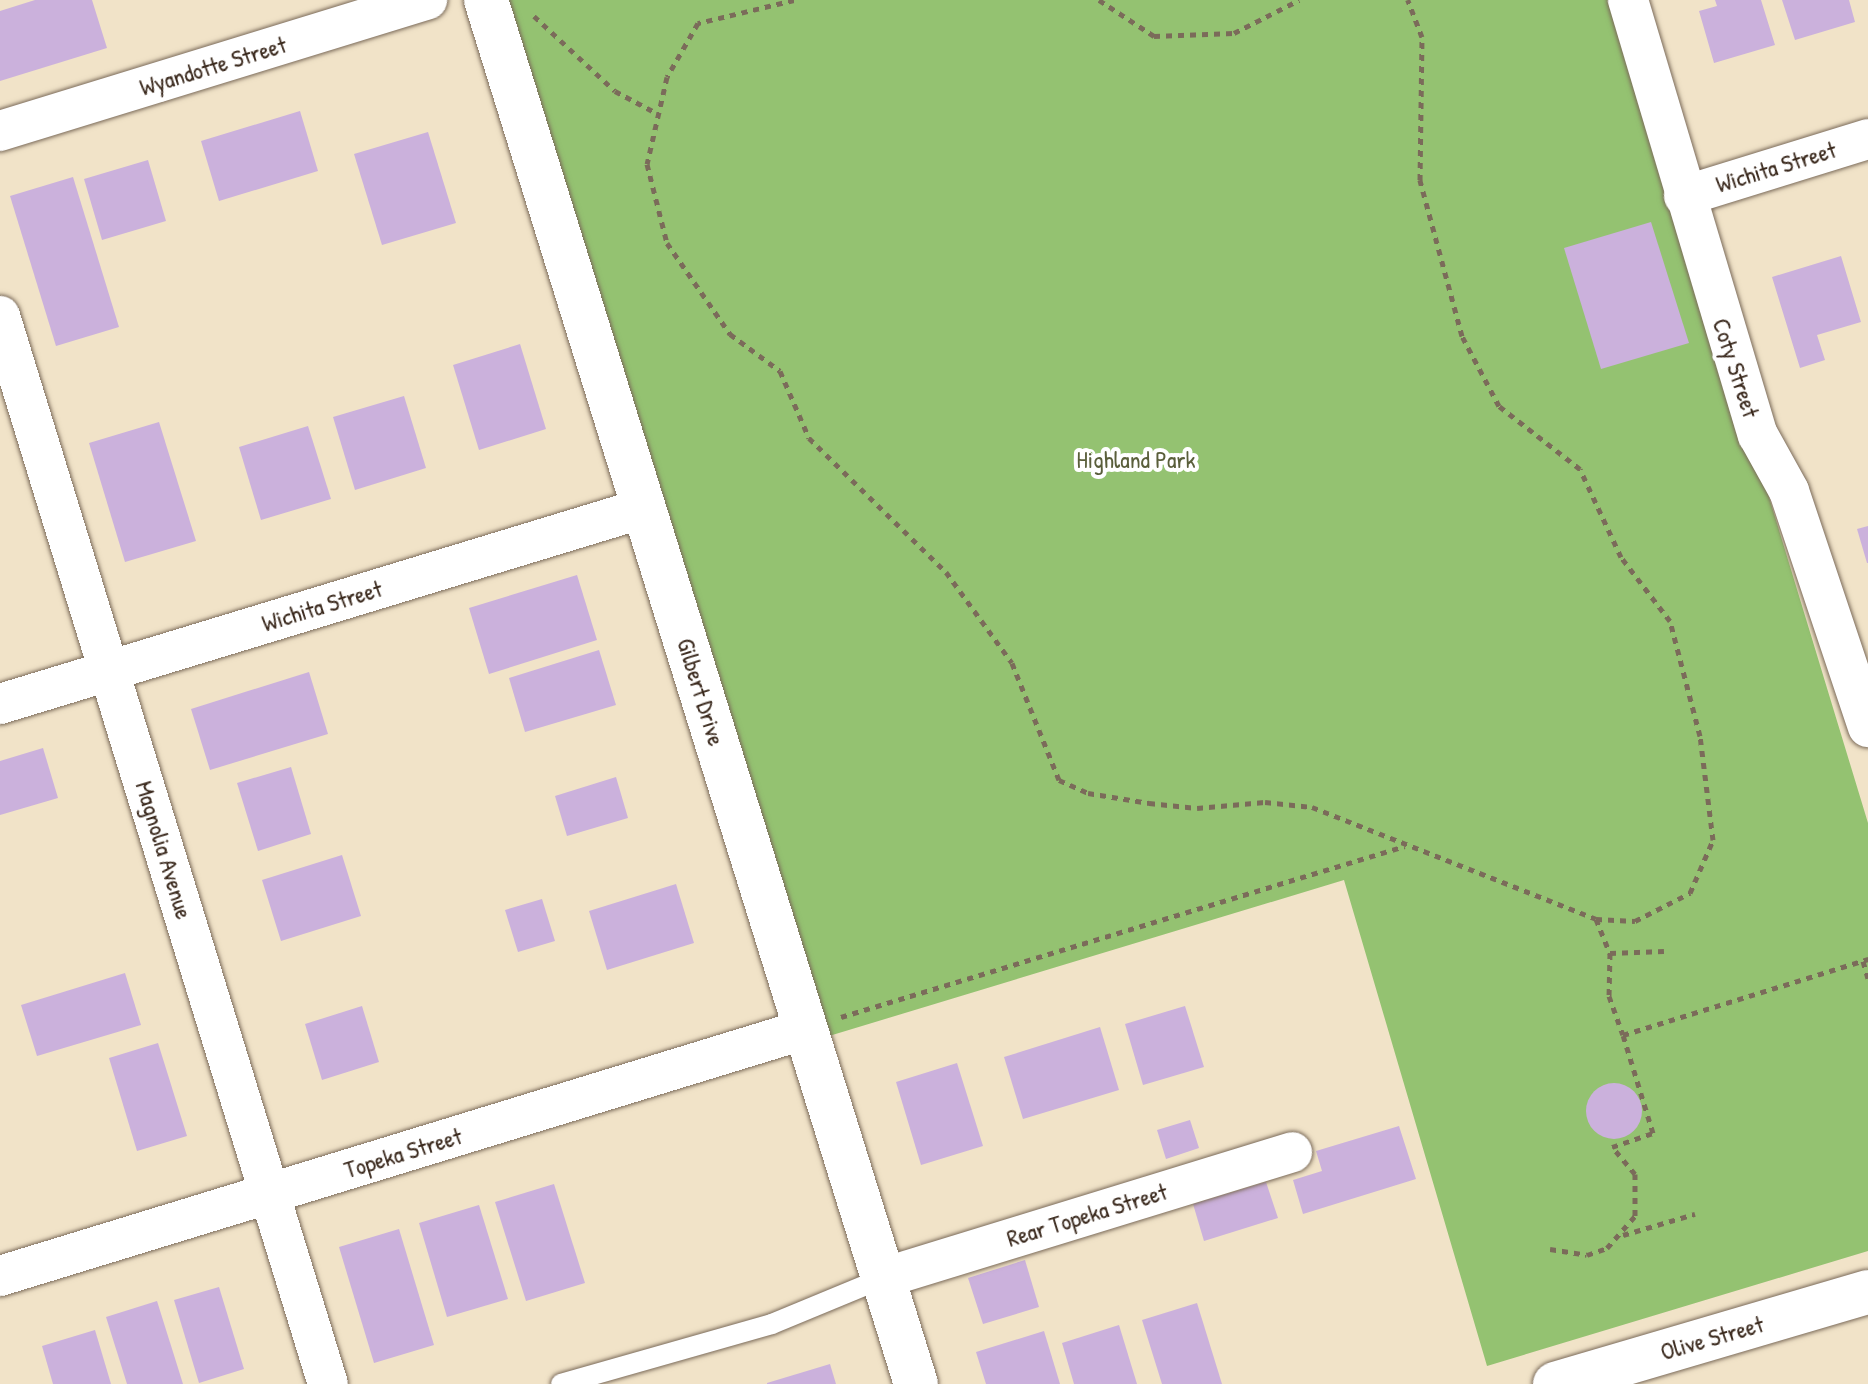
<!DOCTYPE html>
<style>
body{margin:0}
#map{position:relative;width:1868px;height:1384px;overflow:hidden;background:#f1e3c8;font-family:"Patrick Hand",sans-serif}
div>[style]{position:absolute}
[style*='--x']{left:calc(var(--x)*1px);top:calc(var(--y)*1px);width:calc(var(--w)*1px);rotate:calc(var(--a)*1deg)}
.green>*{inset:0;background:#94c271}
.building>*{inset:0;background:#cbb1dc}
.round{border-radius:50%}
.path>*{height:5px;margin-top:-2.5px;transform-origin:0;background:repeating-linear-gradient(90deg,#7b6b5a 0 6px,transparent 0 12px)}
.roads{filter:drop-shadow(0 0 2px #7b6b5a) drop-shadow(0 0 2px #7b6b5a)}
.service>*{height:20px;margin:-10px;padding:0 10px;transform-origin:10px;border-radius:10px;background:#fff}
.minor>*{height:40px;margin:-20px;padding:0 20px;transform-origin:20px;border-radius:20px;background:#fff}
.tertiary>*{height:44px;margin:-22px;padding:0 22px;transform-origin:22px;border-radius:22px;background:#fff}
span{translate:-50% -50%;white-space:nowrap;text-align:center;line-height:1.15;-webkit-text-stroke:8px #fff;paint-order:stroke}
.street-label{font-size:24px;color:#3b2a1e}
.park-label{font-size:24px;color:#5a5f3b}
</style>
<div id="map">
<div class="green">
<i style="clip-path:polygon(508px 0,1618px 0,1868px 823px,1868px 1251px,1487px 1366px,1344px 880px,829px 1036px)"></i>
</div>
<div class="building">
<i style="clip-path:polygon(35px 0,92px 0,107px 48px,0 81px,0 11px)"></i>
<i style="clip-path:polygon(1715px 0,1761px 0,1775px 45px,1714px 63px,1699px 11px,1717px 6px)"></i>
<i style="clip-path:polygon(1782px 0,1849px 0,1855px 22px,1795px 40px)"></i>
<i style="clip-path:polygon(300px 111px,318px 171px,219px 201px,201px 141px)"></i>
<i style="clip-path:polygon(428px 132px,456px 223px,382px 245px,354px 154px)"></i>
<i style="clip-path:polygon(148px 160px,166px 221px,102px 240px,84px 179px)"></i>
<i style="clip-path:polygon(73px 177px,119px 327px,56px 346px,10px 196px)"></i>
<i style="clip-path:polygon(1651px 222px,1689px 343px,1601px 369px,1564px 248px)"></i>
<i style="clip-path:polygon(1841px 256px,1861px 322px,1817px 335px,1825px 360px,1800px 368px,1772px 277px)"></i>
<i style="clip-path:polygon(520px 344px,546px 429px,479px 450px,453px 365px)"></i>
<i style="clip-path:polygon(404px 396px,426px 468px,355px 490px,333px 417px)"></i>
<i style="clip-path:polygon(159px 422px,196px 541px,125px 562px,89px 443px)"></i>
<i style="clip-path:polygon(308px 426px,331px 499px,261px 520px,239px 447px)"></i>
<i style="clip-path:polygon(1868px 526px,1868px 563px,1867px 563px,1857px 529px)"></i>
<i style="clip-path:polygon(577px 575px,597px 640px,489px 674px,469px 608px)"></i>
<i style="clip-path:polygon(599px 650px,616px 705px,525px 732px,509px 678px)"></i>
<i style="clip-path:polygon(309px 672px,328px 734px,210px 770px,191px 709px)"></i>
<i style="clip-path:polygon(43px 748px,58px 798px,0 815px,0 761px)"></i>
<i style="clip-path:polygon(291px 767px,311px 834px,258px 851px,237px 783px)"></i>
<i style="clip-path:polygon(616px 777px,628px 818px,567px 836px,555px 796px)"></i>
<i style="clip-path:polygon(342px 855px,361px 916px,281px 941px,262px 880px)"></i>
<i style="clip-path:polygon(676px 884px,694px 943px,607px 970px,589px 911px)"></i>
<i style="clip-path:polygon(542px 899px,555px 941px,518px 952px,505px 910px)"></i>
<i style="clip-path:polygon(125px 973px,141px 1025px,37px 1056px,21px 1005px)"></i>
<i style="clip-path:polygon(362px 1006px,379px 1062px,322px 1080px,305px 1024px)"></i>
<i style="clip-path:polygon(1185px 1006px,1204px 1067px,1143px 1085px,1125px 1024px)"></i>
<i style="clip-path:polygon(1100px 1027px,1119px 1090px,1023px 1119px,1004px 1057px)"></i>
<i style="clip-path:polygon(158px 1043px,187px 1136px,137px 1151px,109px 1058px)"></i>
<i style="clip-path:polygon(957px 1063px,983px 1146px,921px 1165px,896px 1082px)"></i>
<i class="round" style="left:1586px;top:1083px;width:56px;height:56px"></i>
<i style="clip-path:polygon(1190px 1120px,1199px 1148px,1166px 1159px,1157px 1130px)"></i>
<i style="clip-path:polygon(1399px 1126px,1416px 1179px,1303px 1214px,1293px 1180px,1322px 1171px,1316px 1151px)"></i>
<i style="clip-path:polygon(1266px 1182px,1278px 1218px,1204px 1241px,1193px 1204px)"></i>
<i style="clip-path:polygon(554px 1184px,585px 1283px,526px 1301px,495px 1202px)"></i>
<i style="clip-path:polygon(479px 1205px,508px 1299px,447px 1317px,419px 1223px)"></i>
<i style="clip-path:polygon(399px 1229px,434px 1345px,374px 1363px,339px 1247px)"></i>
<i style="clip-path:polygon(1025px 1260px,1039px 1307px,983px 1324px,968px 1278px)"></i>
<i style="clip-path:polygon(219px 1287px,244px 1369px,199px 1383px,174px 1300px)"></i>
<i style="clip-path:polygon(157px 1301px,183px 1384px,127px 1384px,106px 1317px)"></i>
<i style="clip-path:polygon(1197px 1303px,1222px 1384px,1162px 1384px,1142px 1320px)"></i>
<i style="clip-path:polygon(1119px 1325px,1137px 1384px,1074px 1384px,1062px 1343px)"></i>
<i style="clip-path:polygon(95px 1330px,111px 1384px,53px 1384px,42px 1346px)"></i>
<i style="clip-path:polygon(1044px 1331px,1060px 1384px,986px 1384px,976px 1352px)"></i>
<i style="clip-path:polygon(830px 1364px,836px 1384px,767px 1384px,767px 1383px)"></i>
</div>
<div class="path">
<i style="--x:794;--y:0;--w:99;--a:166.5"></i>
<i style="--x:698;--y:23;--w:62;--a:119.9"></i>
<i style="--x:667;--y:77;--w:89;--a:102.9"></i>
<i style="--x:647;--y:164;--w:81;--a:75.8"></i>
<i style="--x:667;--y:243;--w:111;--a:55.3"></i>
<i style="--x:730;--y:334;--w:62;--a:36.5"></i>
<i style="--x:780;--y:371;--w:73;--a:66.6"></i>
<i style="--x:809;--y:438;--w:192;--a:44.4"></i>
<i style="--x:946;--y:572;--w:112;--a:54"></i>
<i style="--x:1012;--y:663;--w:126;--a:68.1"></i>
<i style="--x:1059;--y:780;--w:32;--a:24"></i>
<i style="--x:1088;--y:793;--w:62;--a:9.3"></i>
<i style="--x:1149;--y:803;--w:48;--a:5.9"></i>
<i style="--x:1197;--y:808;--w:68;--a:-5"></i>
<i style="--x:1265;--y:802;--w:47;--a:6.1"></i>
<i style="--x:1312;--y:807;--w:305;--a:21.5"></i>
<i style="--x:1596;--y:919;--w:39;--a:3"></i>
<i style="--x:1635;--y:921;--w:62;--a:-27"></i>
<i style="--x:1690;--y:893;--w:58;--a:-66.5"></i>
<i style="--x:1713;--y:840;--w:105;--a:-97.1"></i>
<i style="--x:1700;--y:736;--w:119;--a:-104.6"></i>
<i style="--x:1670;--y:621;--w:81;--a:-127.4"></i>
<i style="--x:1621;--y:557;--w:97;--a:-115"></i>
<i style="--x:1580;--y:469;--w:103;--a:-142.1"></i>
<i style="--x:1499;--y:406;--w:79;--a:-117.9"></i>
<i style="--x:1462;--y:336;--w:162;--a:-105.1"></i>
<i style="--x:1420;--y:180;--w:143;--a:-89.2"></i>
<i style="--x:1422;--y:37;--w:40;--a:-111"></i>
<i style="--x:1099;--y:0;--w:66;--a:33.2"></i>
<i style="--x:1154;--y:36;--w:80;--a:-2.1"></i>
<i style="--x:1234;--y:33;--w:73;--a:-26.9"></i>
<i style="--x:534;--y:16;--w:110;--a:42.8"></i>
<i style="--x:615;--y:91;--w:49;--a:28.1"></i>
<i style="--x:1596;--y:919;--w:37;--a:68"></i>
<i style="--x:1610;--y:953;--w:54;--a:-2.1"></i>
<i style="--x:1610;--y:953;--w:43;--a:91.3"></i>
<i style="--x:1609;--y:996;--w:41;--a:70.3"></i>
<i style="--x:1623;--y:1035;--w:257;--a:-17.2"></i>
<i style="--x:1863;--y:961;--w:18;--a:74"></i>
<i style="--x:841;--y:1017;--w:589;--a:-16.87"></i>
<i style="--x:1623;--y:1235;--w:75;--a:-16.3"></i>
<i style="--x:1550;--y:1249;--w:37;--a:9"></i>
<i style="--x:1587;--y:1255;--w:21;--a:-19"></i>
<i style="--x:1607;--y:1248;--w:43;--a:-48.8"></i>
<i style="--x:1635;--y:1216;--w:42;--a:-90"></i>
<i style="--x:1635;--y:1174;--w:35;--a:-130"></i>
<i style="--x:1612;--y:1147;--w:43;--a:-18.9"></i>
<i style="--x:1653;--y:1133;--w:102;--a:-107"></i>
</div>
<div class="roads">
<div class="service">
<i style="--x:561;--y:1384;--w:219;--a:-15.9"></i>
<i style="--x:772;--y:1324;--w:120;--a:-22.5"></i>
</div>
<div class="minor">
<i style="--x:1628;--y:0;--w:454;--a:73.4"></i>
<i style="--x:1758;--y:435;--w:64;--a:61"></i>
<i style="--x:1789;--y:491;--w:249;--a:71.5"></i>
<i style="--x:0;--y:131;--w:447;--a:-17.1"></i>
<i style="--x:1684;--y:196;--w:193;--a:-17.2"></i>
<i style="--x:0;--y:316;--w:1117;--a:72.93"></i>
<i style="--x:0;--y:704;--w:673;--a:-16.93"></i>
<i style="--x:0;--y:1276;--w:843;--a:-17.04"></i>
<i style="--x:883;--y:1278;--w:428;--a:-17.1"></i>
</div>
<div class="tertiary">
<i style="--x:486;--y:0;--w:1449;--a:72.74"></i>
<i style="--x:1555;--y:1384;--w:326;--a:-16.4"></i>
</div>
</div>
<div class="street-label">
<span style="left:213px;top:66px;rotate:-17deg">Wyandotte Street</span>
<span style="left:1776px;top:167px;rotate:-17deg">Wichita Street</span>
<span style="left:1736px;top:368px;rotate:72deg">Coty Street</span>
<span style="left:322px;top:606px;rotate:-17deg">Wichita Street</span>
<span style="left:701px;top:692px;rotate:73deg">Gilbert Drive</span>
<span style="left:164px;top:850px;rotate:73deg">Magnolia Avenue</span>
<span style="left:403px;top:1153px;rotate:-17deg">Topeka Street</span>
<span style="left:1087px;top:1215px;rotate:-17deg">Rear Topeka Street</span>
<span style="left:1712px;top:1338px;rotate:-16deg">Olive Street</span>
</div>
<div class="park-label">
<span style="left:1136px;top:460px">Highland Park</span>
</div>
</div>
